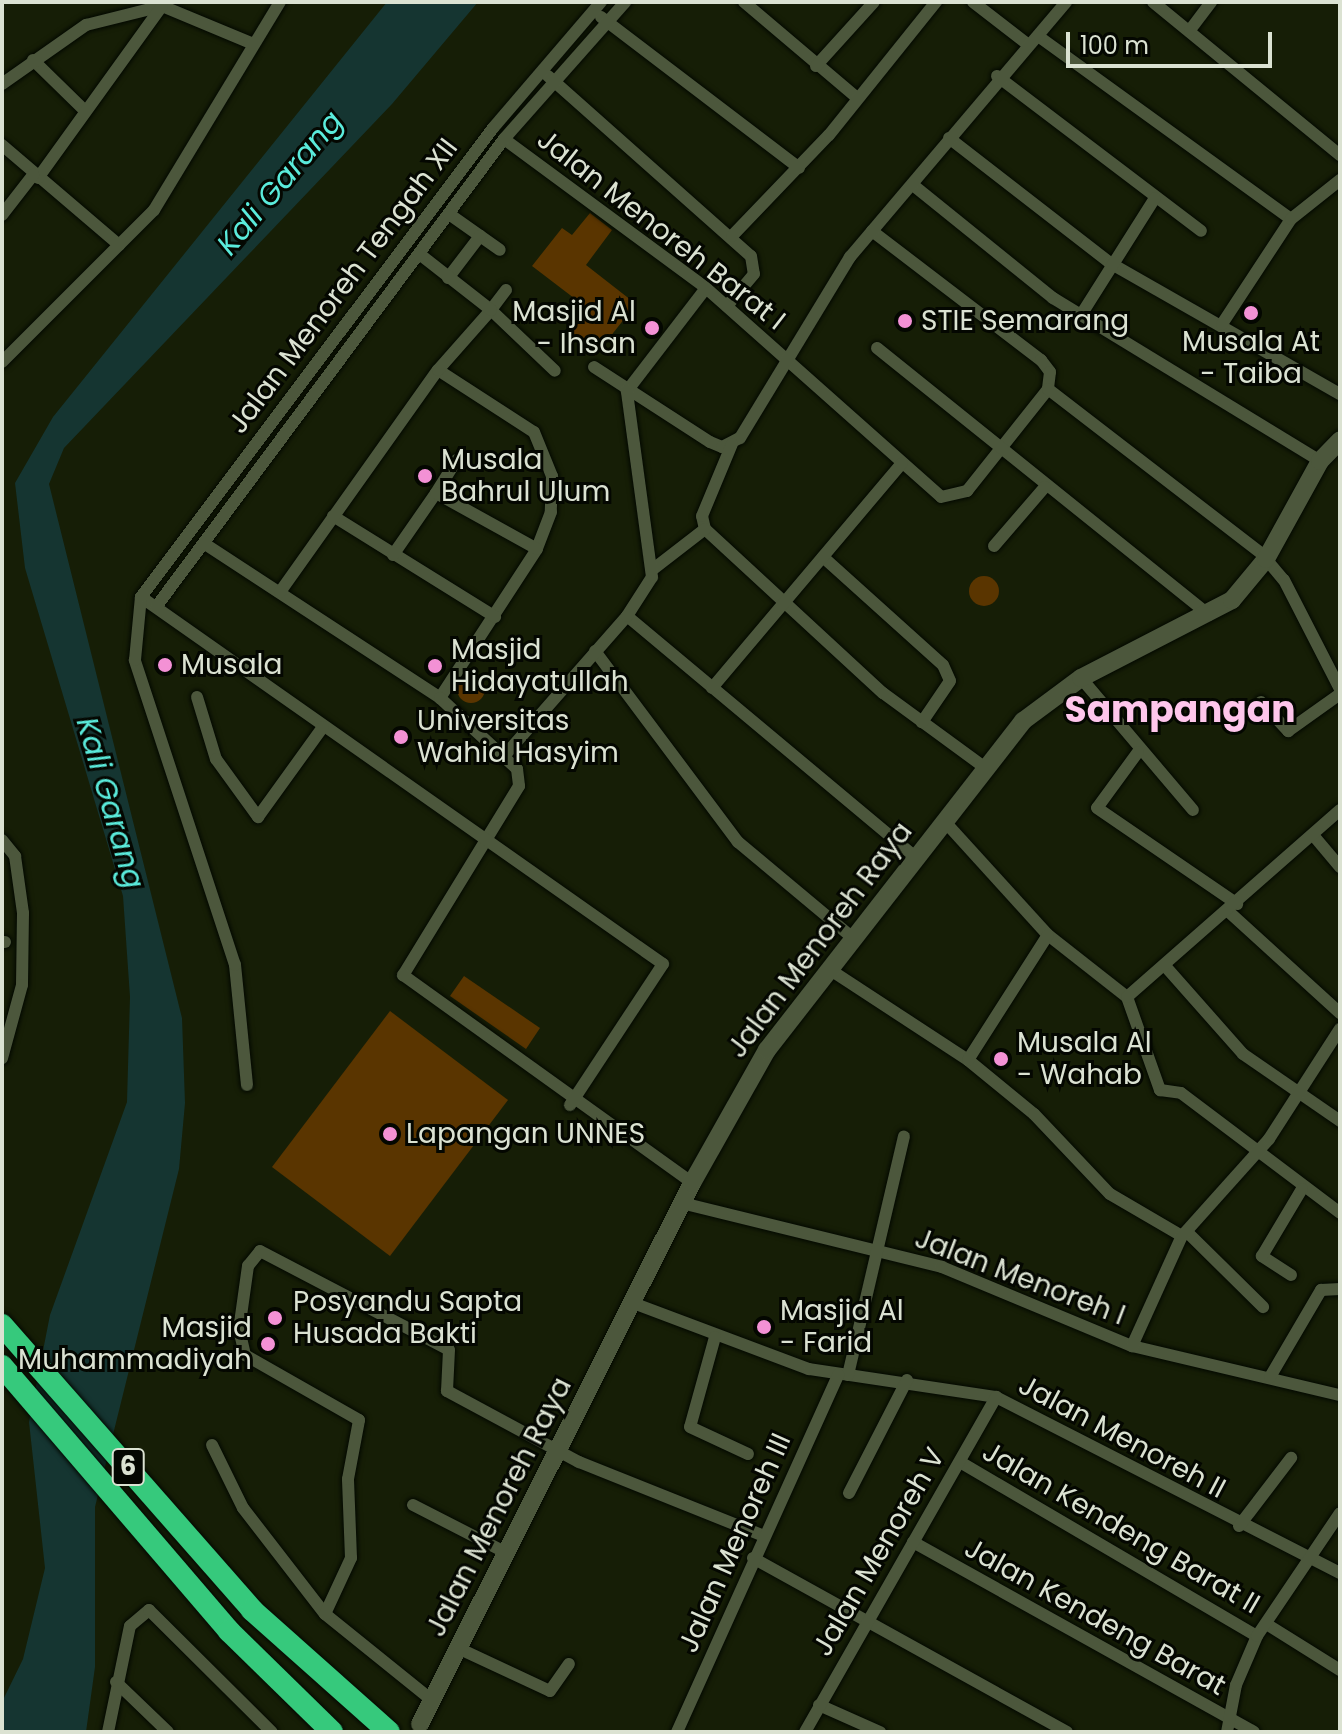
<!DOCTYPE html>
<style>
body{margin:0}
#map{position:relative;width:1342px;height:1734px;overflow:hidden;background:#161e06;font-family:Poppins,sans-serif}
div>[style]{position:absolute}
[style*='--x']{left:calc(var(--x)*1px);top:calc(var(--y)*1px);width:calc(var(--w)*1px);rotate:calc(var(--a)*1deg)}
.green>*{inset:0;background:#5a3500}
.round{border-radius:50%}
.water>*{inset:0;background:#153531}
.roads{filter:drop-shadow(0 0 2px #030800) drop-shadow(0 0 2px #030800)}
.minor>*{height:12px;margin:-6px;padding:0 6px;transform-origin:6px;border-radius:6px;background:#4c573c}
.secondary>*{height:18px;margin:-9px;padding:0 9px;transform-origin:9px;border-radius:9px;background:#4c573c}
.motorway>*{height:22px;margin:-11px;padding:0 11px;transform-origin:11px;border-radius:11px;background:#36c97c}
.dots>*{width:22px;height:22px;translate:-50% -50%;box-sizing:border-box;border:4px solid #040701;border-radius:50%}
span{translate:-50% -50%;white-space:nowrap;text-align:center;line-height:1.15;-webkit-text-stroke:6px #040701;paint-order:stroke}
.shield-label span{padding:2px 6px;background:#040701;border:2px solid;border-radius:6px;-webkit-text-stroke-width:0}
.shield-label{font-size:26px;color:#dbe2d2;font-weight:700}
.street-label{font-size:28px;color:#dbe2d2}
.poi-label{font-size:28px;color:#dbe2d2}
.right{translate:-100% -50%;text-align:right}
.left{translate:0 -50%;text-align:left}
.water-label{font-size:30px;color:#5aebdb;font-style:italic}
.district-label{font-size:36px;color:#fec6eb;font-weight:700}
.frame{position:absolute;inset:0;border:4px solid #dbe2d2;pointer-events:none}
.scale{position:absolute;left:1066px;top:32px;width:206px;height:36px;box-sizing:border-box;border:4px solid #dbe2d2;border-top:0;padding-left:10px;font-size:24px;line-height:28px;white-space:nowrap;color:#dbe2d2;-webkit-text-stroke:6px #040701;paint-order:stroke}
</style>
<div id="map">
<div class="green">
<i style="clip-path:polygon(590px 213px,612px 230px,586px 265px,636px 304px,595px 356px,567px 334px,587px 308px,532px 266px,562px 228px,572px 235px)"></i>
<i class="round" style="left:969px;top:576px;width:30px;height:30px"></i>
<i class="round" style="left:457px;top:675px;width:28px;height:28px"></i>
<i style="clip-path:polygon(464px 976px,540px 1028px,526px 1049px,450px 996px)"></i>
<i style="clip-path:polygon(390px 1011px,508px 1100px,390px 1256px,272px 1167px)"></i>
</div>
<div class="water">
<i style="clip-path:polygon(387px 2px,478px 2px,392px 104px,64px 448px,49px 484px,182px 1018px,185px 1103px,179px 1169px,95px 1507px,95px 1667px,86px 1732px,2px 1732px,2px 1702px,23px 1659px,45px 1568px,29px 1422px,50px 1315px,127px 1102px,130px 997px,123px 896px,25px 568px,15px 483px,53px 417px)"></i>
</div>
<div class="roads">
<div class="minor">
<i style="--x:744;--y:2;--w:145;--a:40.3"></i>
<i style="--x:973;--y:2;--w:67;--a:37.7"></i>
<i style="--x:1153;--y:2;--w:242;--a:39.3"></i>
<i style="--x:601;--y:17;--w:249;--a:37.3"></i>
<i style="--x:1190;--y:30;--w:35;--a:-53"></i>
<i style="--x:1038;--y:36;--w:312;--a:35.9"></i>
<i style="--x:33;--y:60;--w:73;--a:44.4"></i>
<i style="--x:816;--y:66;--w:86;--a:-47.8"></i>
<i style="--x:548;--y:76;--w:271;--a:41.6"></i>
<i style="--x:751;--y:256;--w:18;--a:81"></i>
<i style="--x:754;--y:274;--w:42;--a:130.2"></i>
<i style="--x:997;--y:76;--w:256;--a:37.2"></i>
<i style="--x:2;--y:84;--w:103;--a:-35.1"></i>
<i style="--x:86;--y:25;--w:78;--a:-14"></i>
<i style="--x:162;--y:6;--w:96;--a:22.6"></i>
<i style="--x:949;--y:138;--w:204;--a:37.8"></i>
<i style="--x:1110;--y:263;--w:265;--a:29.7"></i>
<i style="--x:504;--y:139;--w:251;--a:36.4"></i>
<i style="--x:706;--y:288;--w:314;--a:41.6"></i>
<i style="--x:941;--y:497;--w:27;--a:-13"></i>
<i style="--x:967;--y:491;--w:130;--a:-51.5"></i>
<i style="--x:2;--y:145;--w:154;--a:40.5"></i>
<i style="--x:38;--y:178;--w:212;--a:-54.2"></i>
<i style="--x:913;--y:185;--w:180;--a:38.9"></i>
<i style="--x:1053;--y:298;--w:313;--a:31.4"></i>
<i style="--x:449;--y:214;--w:62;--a:35.2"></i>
<i style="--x:2;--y:215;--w:51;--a:-52.2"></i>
<i style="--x:872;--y:231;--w:213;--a:37.4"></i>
<i style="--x:1041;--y:360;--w:15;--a:53"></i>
<i style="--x:1050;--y:372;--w:17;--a:97"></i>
<i style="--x:1048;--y:389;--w:269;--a:37.6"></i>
<i style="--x:1261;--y:553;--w:35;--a:50"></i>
<i style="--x:1284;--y:580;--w:123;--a:62.8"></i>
<i style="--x:732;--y:236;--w:140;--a:-46.2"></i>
<i style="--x:829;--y:135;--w:171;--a:-51.2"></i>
<i style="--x:448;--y:278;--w:53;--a:-52.7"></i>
<i style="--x:506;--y:290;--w:25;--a:127"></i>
<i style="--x:491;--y:310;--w:88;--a:43.6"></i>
<i style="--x:1081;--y:315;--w:138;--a:-57.7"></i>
<i style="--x:1222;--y:324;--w:126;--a:-56.7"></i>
<i style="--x:1291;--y:219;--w:63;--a:-38.5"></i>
<i style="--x:877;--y:348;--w:426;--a:38.8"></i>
<i style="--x:2;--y:362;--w:215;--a:-45"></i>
<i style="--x:154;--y:210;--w:243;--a:-58.8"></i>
<i style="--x:594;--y:367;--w:138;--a:32.9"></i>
<i style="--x:710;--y:442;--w:13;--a:23"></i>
<i style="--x:722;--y:447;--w:20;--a:-27"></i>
<i style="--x:740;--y:438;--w:212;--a:-58.7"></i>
<i style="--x:850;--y:257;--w:334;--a:-49.7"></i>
<i style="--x:438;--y:370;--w:114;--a:32.9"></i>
<i style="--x:534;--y:432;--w:48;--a:67.8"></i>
<i style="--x:552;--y:476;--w:36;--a:92"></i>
<i style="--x:551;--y:512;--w:40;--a:111"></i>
<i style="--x:537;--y:549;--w:178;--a:123.1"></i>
<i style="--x:627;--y:391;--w:130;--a:-52.5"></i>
<i style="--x:436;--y:493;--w:39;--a:-58"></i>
<i style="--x:333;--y:516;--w:191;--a:31.9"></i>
<i style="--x:705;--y:529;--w:242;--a:42.7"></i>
<i style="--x:883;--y:693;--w:125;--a:36.2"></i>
<i style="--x:705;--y:529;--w:13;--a:-103"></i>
<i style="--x:702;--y:516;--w:78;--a:-67.4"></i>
<i style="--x:205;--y:544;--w:281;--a:33.2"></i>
<i style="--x:440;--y:698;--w:105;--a:42.7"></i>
<i style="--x:517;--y:769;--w:17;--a:83"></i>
<i style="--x:519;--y:786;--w:222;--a:121.5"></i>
<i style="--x:403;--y:975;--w:356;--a:35.7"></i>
<i style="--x:994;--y:546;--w:78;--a:-49.2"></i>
<i style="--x:393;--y:555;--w:75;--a:-55.3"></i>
<i style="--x:436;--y:493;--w:115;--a:29"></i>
<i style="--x:823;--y:557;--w:161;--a:42"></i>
<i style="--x:943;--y:665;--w:17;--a:66"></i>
<i style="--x:950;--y:681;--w:50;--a:124.3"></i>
<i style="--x:652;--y:570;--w:67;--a:-37.7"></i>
<i style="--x:280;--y:592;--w:272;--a:-54.6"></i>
<i style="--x:438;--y:370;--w:80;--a:-48.5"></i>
<i style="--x:491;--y:310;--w:88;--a:-142"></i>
<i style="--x:141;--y:597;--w:638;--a:35.11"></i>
<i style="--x:663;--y:964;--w:169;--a:123.4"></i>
<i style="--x:156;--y:607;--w:583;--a:-53.37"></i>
<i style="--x:504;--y:139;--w:183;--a:-48.5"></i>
<i style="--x:627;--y:616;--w:379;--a:39.9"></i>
<i style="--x:595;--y:651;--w:239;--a:53.2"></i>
<i style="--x:738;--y:842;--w:151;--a:39.9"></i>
<i style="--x:1081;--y:678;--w:173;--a:49.7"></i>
<i style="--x:712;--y:688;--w:294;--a:-49.8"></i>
<i style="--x:197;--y:697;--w:65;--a:73"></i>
<i style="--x:216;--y:759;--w:72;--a:54.1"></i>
<i style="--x:258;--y:817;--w:111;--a:-54.2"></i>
<i style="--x:1261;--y:702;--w:40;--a:47"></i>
<i style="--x:1288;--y:731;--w:64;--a:-35.4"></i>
<i style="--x:1138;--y:752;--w:69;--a:126.2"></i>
<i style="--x:1097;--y:808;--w:170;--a:34.4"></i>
<i style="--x:505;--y:755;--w:185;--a:-48.7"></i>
<i style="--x:627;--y:616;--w:46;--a:-57.3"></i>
<i style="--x:652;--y:577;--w:188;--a:-97.7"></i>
<i style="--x:946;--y:823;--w:151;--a:47.7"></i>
<i style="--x:1048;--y:935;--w:100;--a:38.1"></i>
<i style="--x:1313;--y:835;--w:42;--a:49.8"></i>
<i style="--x:2;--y:840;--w:21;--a:51"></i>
<i style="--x:15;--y:856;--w:58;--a:82"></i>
<i style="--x:23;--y:913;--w:72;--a:90.8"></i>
<i style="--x:22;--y:985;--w:76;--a:105.3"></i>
<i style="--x:1229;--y:912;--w:150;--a:42.3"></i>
<i style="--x:2;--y:942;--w:3;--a:0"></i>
<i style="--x:1166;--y:967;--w:116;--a:48.5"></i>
<i style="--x:1243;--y:1054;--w:118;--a:34.6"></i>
<i style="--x:829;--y:969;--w:166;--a:33.2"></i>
<i style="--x:968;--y:1060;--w:85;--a:39.3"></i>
<i style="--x:1034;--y:1114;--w:110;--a:46.5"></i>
<i style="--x:1110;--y:1194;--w:83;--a:30.3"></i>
<i style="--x:1127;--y:997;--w:99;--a:70.5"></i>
<i style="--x:1160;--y:1090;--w:21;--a:8"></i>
<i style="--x:1181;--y:1093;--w:199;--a:37"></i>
<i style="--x:1127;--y:997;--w:283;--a:-41.3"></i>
<i style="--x:968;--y:1060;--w:148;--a:-57.4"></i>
<i style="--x:247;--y:1085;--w:121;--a:-95.7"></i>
<i style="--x:235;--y:965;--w:321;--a:-108.2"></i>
<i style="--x:135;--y:660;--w:63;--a:-84.6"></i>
<i style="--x:141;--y:597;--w:586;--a:-53.11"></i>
<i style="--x:493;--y:128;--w:166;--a:-49.4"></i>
<i style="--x:682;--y:1203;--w:268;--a:13.8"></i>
<i style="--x:942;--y:1267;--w:206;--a:22.6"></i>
<i style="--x:1132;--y:1346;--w:214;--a:13.3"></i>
<i style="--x:1187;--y:1232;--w:107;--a:44.6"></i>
<i style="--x:1291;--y:1275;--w:35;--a:-147"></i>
<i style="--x:1262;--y:1256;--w:78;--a:-59.2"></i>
<i style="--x:633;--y:1303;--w:188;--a:20.6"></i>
<i style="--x:809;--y:1369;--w:189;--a:8.5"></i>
<i style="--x:996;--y:1397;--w:386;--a:27.1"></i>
<i style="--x:715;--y:1337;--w:93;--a:105.5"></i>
<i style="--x:690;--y:1427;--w:64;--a:25"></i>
<i style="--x:1132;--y:1346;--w:121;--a:-65.6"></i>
<i style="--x:1182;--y:1236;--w:130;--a:-48.1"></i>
<i style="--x:1269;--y:1139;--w:131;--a:-57.2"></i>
<i style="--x:848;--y:1375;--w:245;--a:-76.8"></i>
<i style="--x:1270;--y:1377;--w:101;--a:-59.6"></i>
<i style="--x:1321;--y:1290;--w:19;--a:-3"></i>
<i style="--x:212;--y:1445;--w:70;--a:63.8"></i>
<i style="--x:243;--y:1508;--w:134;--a:52.3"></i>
<i style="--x:325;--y:1614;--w:139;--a:38.9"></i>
<i style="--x:960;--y:1462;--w:344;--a:30.4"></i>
<i style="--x:849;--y:1493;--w:127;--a:-62.8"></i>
<i style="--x:413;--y:1505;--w:106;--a:27.1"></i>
<i style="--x:1239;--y:1526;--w:86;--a:-52.6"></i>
<i style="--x:913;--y:1542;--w:390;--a:29.1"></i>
<i style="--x:753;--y:1558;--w:359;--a:29"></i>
<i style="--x:325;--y:1614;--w:62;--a:-65.1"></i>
<i style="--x:351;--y:1558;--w:79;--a:-92.2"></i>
<i style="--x:348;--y:1479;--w:60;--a:-79.4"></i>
<i style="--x:359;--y:1420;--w:131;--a:-150.3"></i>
<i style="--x:245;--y:1355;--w:26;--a:-103"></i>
<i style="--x:239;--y:1330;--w:65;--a:-82"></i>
<i style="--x:248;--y:1266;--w:19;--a:-51"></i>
<i style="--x:260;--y:1251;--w:213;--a:27.6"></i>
<i style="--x:449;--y:1350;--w:41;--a:92.8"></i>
<i style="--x:447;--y:1391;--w:150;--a:28.3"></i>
<i style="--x:579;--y:1462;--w:199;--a:21.8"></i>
<i style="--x:1268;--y:1625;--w:85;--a:32"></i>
<i style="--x:460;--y:1649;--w:99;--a:25"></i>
<i style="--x:550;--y:1691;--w:33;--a:-55"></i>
<i style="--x:116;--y:1682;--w:72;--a:43.9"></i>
<i style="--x:819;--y:1705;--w:67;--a:23.9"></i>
<i style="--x:108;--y:1732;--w:108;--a:-78.3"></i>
<i style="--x:130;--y:1626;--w:25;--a:-40"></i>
<i style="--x:149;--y:1610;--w:173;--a:44.8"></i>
<i style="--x:677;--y:1732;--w:392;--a:-65.7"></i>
<i style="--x:805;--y:1732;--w:386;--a:-60.3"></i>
<i style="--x:1227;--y:1732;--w:48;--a:-79.2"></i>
<i style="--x:1236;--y:1685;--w:53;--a:-66.8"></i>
<i style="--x:1257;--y:1636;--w:148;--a:-56"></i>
</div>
<div class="secondary">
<i style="--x:420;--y:1724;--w:606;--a:-63.31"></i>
<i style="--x:692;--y:1183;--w:153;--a:-60.6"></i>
<i style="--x:767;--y:1050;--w:417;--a:-52.1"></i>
<i style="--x:1023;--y:721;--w:72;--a:-36.6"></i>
<i style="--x:1081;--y:678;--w:170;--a:-27.3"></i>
<i style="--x:1232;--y:600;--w:53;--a:-50.3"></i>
<i style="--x:1266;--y:559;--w:112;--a:-61.1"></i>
<i style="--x:1320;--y:461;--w:29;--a:-46"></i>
</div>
<div class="motorway">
<i style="--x:2;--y:1325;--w:379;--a:48.7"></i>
<i style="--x:252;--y:1610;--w:183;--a:41.7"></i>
<i style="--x:2;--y:1366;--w:349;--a:49.4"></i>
<i style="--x:229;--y:1631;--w:144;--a:44.4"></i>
</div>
</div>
<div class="dots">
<i style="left:1251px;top:313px;background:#f391d5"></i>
<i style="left:905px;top:321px;background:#f391d5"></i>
<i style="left:652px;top:328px;background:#f391d5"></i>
<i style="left:425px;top:476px;background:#f391d5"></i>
<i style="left:165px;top:665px;background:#f391d5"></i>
<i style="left:435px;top:666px;background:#f391d5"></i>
<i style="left:401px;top:737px;background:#f391d5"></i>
<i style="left:1001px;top:1059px;background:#f391d5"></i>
<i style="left:390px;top:1134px;background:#f391d5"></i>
<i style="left:275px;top:1318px;background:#f391d5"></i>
<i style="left:764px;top:1327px;background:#f391d5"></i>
<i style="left:268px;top:1344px;background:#f391d5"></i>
</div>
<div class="shield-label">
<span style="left:128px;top:1467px">6</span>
</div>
<div class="street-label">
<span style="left:661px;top:230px;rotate:38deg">Jalan Menoreh Barat I</span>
<span style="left:343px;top:286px;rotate:-53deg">Jalan Menoreh Tengah XII</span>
<span style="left:820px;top:940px;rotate:-53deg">Jalan Menoreh Raya</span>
<span style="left:1020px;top:1277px;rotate:21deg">Jalan Menoreh I</span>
<span style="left:1122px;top:1437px;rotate:28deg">Jalan Menoreh II</span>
<span style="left:499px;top:1507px;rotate:-63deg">Jalan Menoreh Raya</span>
<span style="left:1121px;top:1528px;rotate:30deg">Jalan Kendeng Barat II</span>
<span style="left:735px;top:1543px;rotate:-66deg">Jalan Menoreh III</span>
<span style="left:879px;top:1552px;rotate:-60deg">Jalan Menoreh V</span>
<span style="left:1095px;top:1617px;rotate:29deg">Jalan Kendeng Barat</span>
</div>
<div class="poi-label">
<span class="right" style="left:636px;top:328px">Masjid Al<br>- Ihsan</span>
<span class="left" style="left:921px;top:321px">STIE Semarang</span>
<span style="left:1251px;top:358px">Musala At<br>- Taiba</span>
<span class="left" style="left:441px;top:476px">Musala<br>Bahrul Ulum</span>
<span class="left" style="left:451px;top:666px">Masjid<br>Hidayatullah</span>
<span class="left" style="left:181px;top:665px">Musala</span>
<span class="left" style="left:417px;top:737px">Universitas<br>Wahid Hasyim</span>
<span class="left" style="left:1017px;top:1059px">Musala Al<br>- Wahab</span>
<span class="left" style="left:406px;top:1134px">Lapangan UNNES</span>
<span class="left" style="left:293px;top:1318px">Posyandu Sapta<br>Husada Bakti</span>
<span class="left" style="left:780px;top:1327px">Masjid Al<br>- Farid</span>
<span class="right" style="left:252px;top:1344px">Masjid<br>Muhammadiyah</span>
</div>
<div class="water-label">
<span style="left:280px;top:183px;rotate:-50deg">Kali Garang</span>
<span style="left:110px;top:803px;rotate:74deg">Kali Garang</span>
</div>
<div class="district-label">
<span style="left:1180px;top:710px">Sampangan</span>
</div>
<div class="frame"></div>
<div class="scale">100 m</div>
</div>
